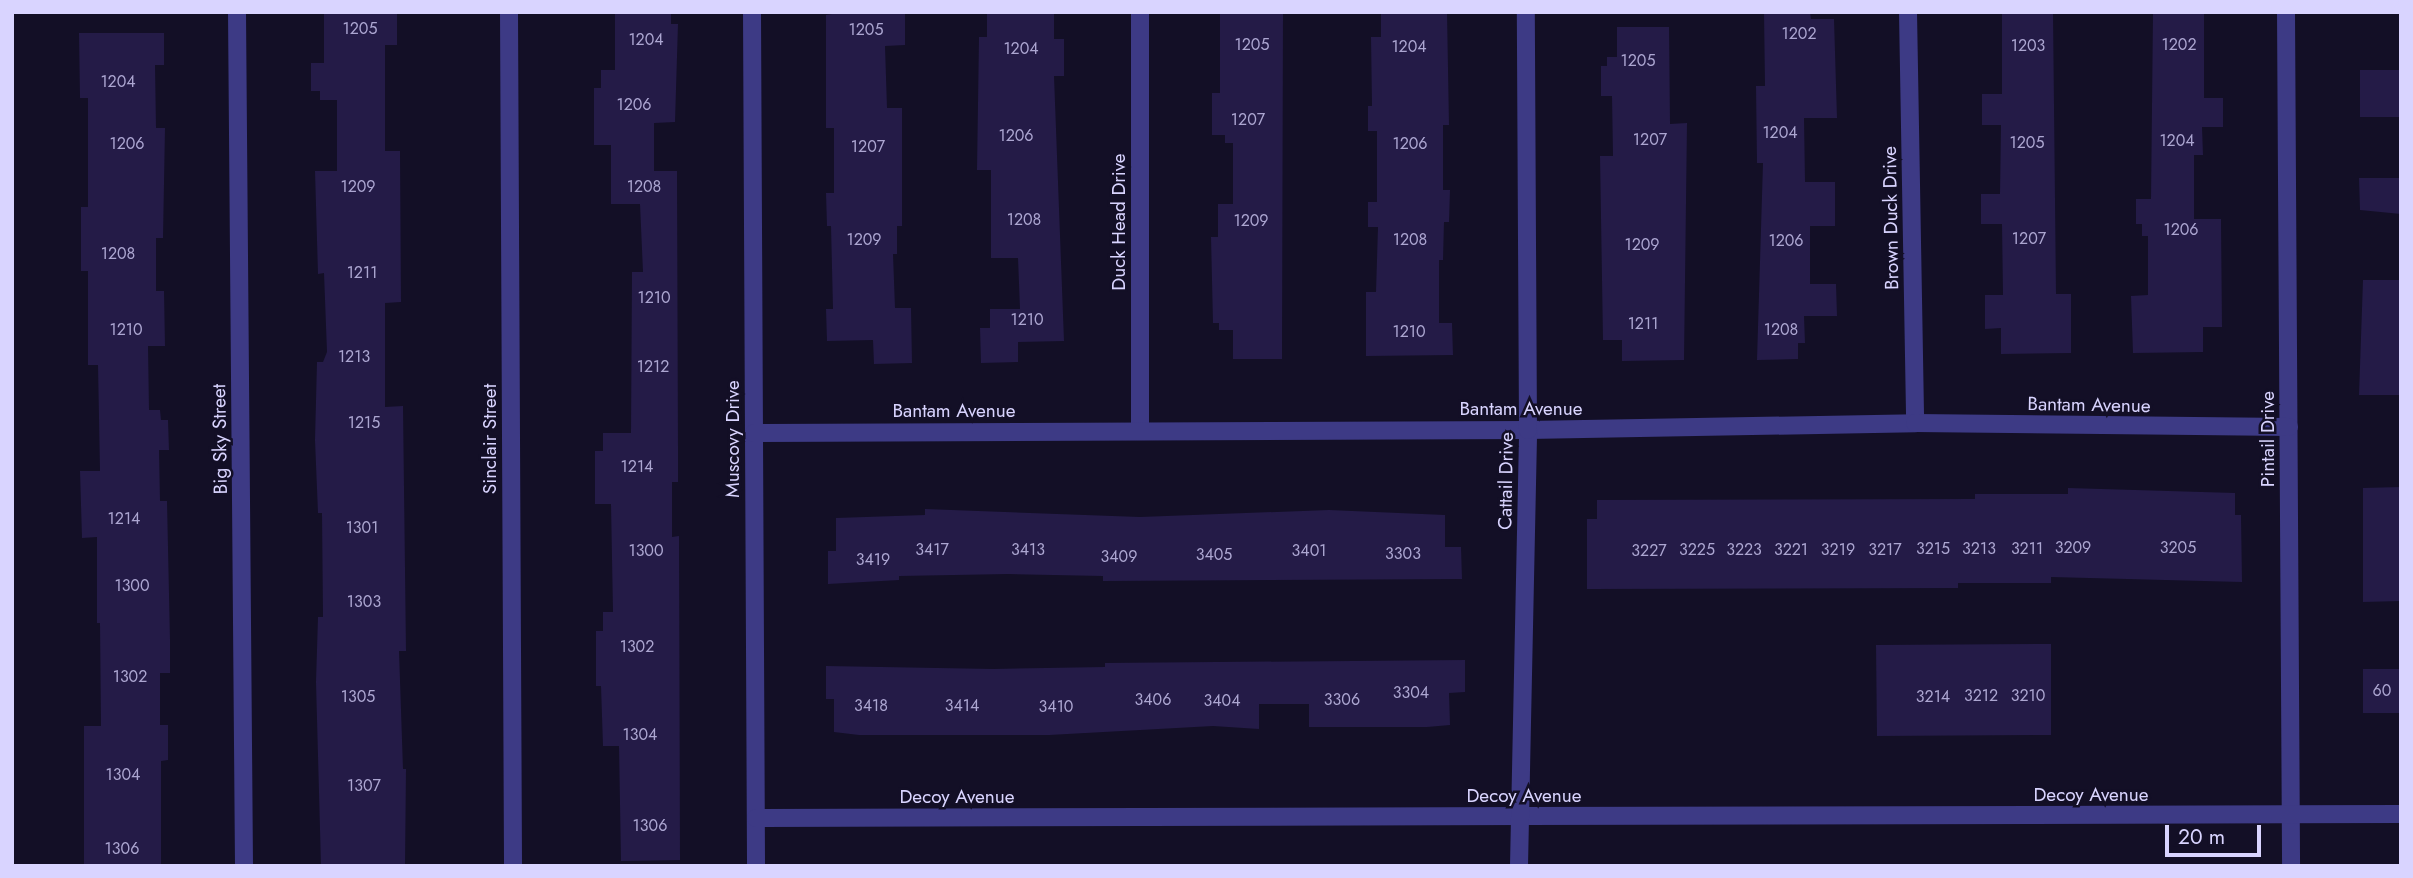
<!DOCTYPE html>
<style>
body{margin:0}
#map{position:relative;width:2413px;height:878px;overflow:hidden;background:#130f26;font-family:Jost,sans-serif}
div>[style]{position:absolute}
[style*='--x']{left:calc(var(--x)*1px);top:calc(var(--y)*1px);width:calc(var(--w)*1px);rotate:calc(var(--a)*1deg)}
.building>*{inset:0;background:#241b47}
.minor>*{height:18px;margin:-9px;padding:0 9px;transform-origin:9px;border-radius:9px;background:#3d3a85}
span{translate:-50% -50%;white-space:nowrap;text-align:center;line-height:1.15;-webkit-text-stroke:5px #130f26;paint-order:stroke}
.number-label{font-size:16px;color:#aca6d1}
.number-label span{-webkit-text-stroke-width:0}
.street-label{font-size:19px;color:#d9d4ff}
.frame{position:absolute;inset:0;border:14px solid #d9d4ff;pointer-events:none}
.scale{position:absolute;left:2165px;top:825px;width:96px;height:32px;box-sizing:border-box;border:4px solid #d9d4ff;border-top:0;padding-left:9px;font-size:21px;line-height:24px;white-space:nowrap;color:#d9d4ff;-webkit-text-stroke:5px #130f26;paint-order:stroke}
</style>
<div id="map">
<div class="building">
<i style="clip-path:polygon(324px 12px,397px 12px,397px 45px,385px 45px,385px 151px,400px 151px,401px 302px,385px 303px,385px 407px,403px 406px,406px 651px,399px 651px,403px 769px,406px 769px,405px 866px,321px 866px,316px 682px,318px 617px,323px 617px,322px 513px,318px 513px,315px 440px,317px 362px,323px 362px,327px 352px,324px 273px,318px 274px,315px 171px,337px 171px,337px 100px,320px 100px,320px 91px,311px 91px,311px 63px,324px 63px)"></i>
<i style="clip-path:polygon(615px 12px,671px 12px,671px 24px,678px 24px,675px 122px,654px 123px,654px 171px,677px 171px,678px 452px,678px 482px,672px 482px,672px 537px,679px 536px,680px 860px,621px 861px,619px 746px,603px 746px,601px 686px,596px 686px,596px 631px,603px 631px,603px 612px,613px 612px,611px 504px,595px 504px,595px 451px,603px 451px,603px 433px,631px 433px,632px 272px,643px 272px,640px 204px,611px 204px,611px 145px,594px 145px,594px 88px,601px 88px,601px 70px,615px 70px)"></i>
<i style="clip-path:polygon(844px 12px,905px 12px,905px 45px,885px 46px,887px 108px,902px 108px,902px 226px,897px 226px,897px 254px,893px 254px,895px 308px,911px 308px,912px 363px,874px 364px,873px 340px,827px 341px,826px 309px,833px 309px,831px 226px,827px 226px,826px 193px,834px 193px,834px 128px,826px 128px,826px 15px)"></i>
<i style="clip-path:polygon(987px 12px,1054px 12px,1054px 39px,1064px 39px,1064px 76px,1054px 76px,1064px 341px,1018px 342px,1018px 362px,981px 363px,980px 328px,990px 328px,990px 309px,1020px 309px,1018px 258px,991px 258px,991px 170px,977px 170px,979px 37px,987px 37px)"></i>
<i style="clip-path:polygon(1220px 12px,1283px 12px,1282px 359px,1233px 359px,1233px 330px,1219px 330px,1219px 323px,1213px 323px,1211px 237px,1218px 237px,1218px 204px,1233px 204px,1233px 143px,1225px 143px,1225px 135px,1212px 135px,1212px 93px,1220px 93px)"></i>
<i style="clip-path:polygon(1381px 12px,1447px 12px,1449px 125px,1443px 125px,1443px 190px,1450px 190px,1449px 222px,1444px 222px,1443px 260px,1439px 260px,1439px 323px,1452px 323px,1453px 355px,1366px 356px,1366px 292px,1376px 292px,1378px 227px,1368px 227px,1368px 202px,1377px 202px,1377px 131px,1368px 131px,1368px 106px,1372px 106px,1371px 37px,1381px 37px)"></i>
<i style="clip-path:polygon(1764px 12px,1810px 12px,1811px 19px,1834px 19px,1837px 118px,1804px 118px,1805px 182px,1835px 182px,1835px 226px,1810px 226px,1810px 284px,1836px 284px,1837px 316px,1804px 316px,1805px 343px,1798px 343px,1798px 359px,1757px 360px,1763px 163px,1757px 163px,1756px 86px,1765px 86px)"></i>
<i style="clip-path:polygon(2002px 12px,2053px 12px,2056px 294px,2071px 294px,2071px 353px,2001px 354px,2001px 328px,1985px 329px,1985px 295px,2003px 295px,2002px 224px,1981px 224px,1981px 194px,2000px 194px,2001px 125px,1982px 125px,1982px 94px,2002px 94px)"></i>
<i style="clip-path:polygon(2153px 12px,2204px 12px,2204px 98px,2223px 98px,2223px 127px,2202px 127px,2203px 155px,2194px 155px,2194px 219px,2221px 219px,2222px 327px,2203px 327px,2203px 352px,2133px 353px,2131px 296px,2148px 295px,2148px 236px,2142px 236px,2142px 224px,2136px 224px,2136px 199px,2151px 199px)"></i>
<i style="clip-path:polygon(1617px 27px,1669px 27px,1670px 124px,1687px 123px,1684px 360px,1622px 361px,1622px 340px,1603px 340px,1600px 156px,1613px 156px,1612px 96px,1601px 96px,1601px 66px,1607px 66px,1607px 57px,1617px 57px)"></i>
<i style="clip-path:polygon(79px 33px,164px 33px,164px 65px,155px 65px,156px 128px,165px 128px,163px 238px,156px 238px,156px 291px,164px 291px,165px 346px,148px 346px,149px 410px,160px 410px,161px 420px,168px 420px,169px 450px,159px 450px,160px 501px,167px 501px,170px 640px,170px 673px,160px 673px,160px 725px,168px 725px,168px 760px,161px 761px,161px 866px,84px 866px,84px 726px,101px 726px,100px 623px,97px 623px,97px 537px,82px 538px,80px 471px,100px 471px,98px 365px,88px 365px,88px 271px,81px 271px,81px 207px,88px 207px,88px 98px,80px 98px)"></i>
<i style="clip-path:polygon(2360px 70px,2401px 70px,2401px 117px,2360px 117px)"></i>
<i style="clip-path:polygon(2359px 178px,2401px 178px,2401px 214px,2360px 210px)"></i>
<i style="clip-path:polygon(2363px 280px,2401px 280px,2401px 395px,2359px 395px)"></i>
<i style="clip-path:polygon(2401px 487px,2401px 601px,2363px 602px,2363px 488px)"></i>
<i style="clip-path:polygon(2068px 488px,2235px 493px,2235px 515px,2241px 515px,2242px 582px,2051px 577px,2051px 583px,1958px 583px,1958px 588px,1587px 589px,1587px 519px,1597px 519px,1597px 500px,1975px 499px,1975px 494px,2068px 494px)"></i>
<i style="clip-path:polygon(925px 509px,1140px 517px,1329px 510px,1445px 515px,1445px 547px,1461px 547px,1462px 579px,1103px 581px,1103px 576px,1008px 574px,899px 576px,899px 580px,828px 584px,828px 551px,836px 551px,836px 518px,925px 515px)"></i>
<i style="clip-path:polygon(2051px 644px,2051px 735px,1877px 736px,1876px 645px)"></i>
<i style="clip-path:polygon(1465px 660px,1465px 692px,1449px 693px,1450px 725px,1427px 727px,1309px 727px,1309px 704px,1259px 704px,1259px 729px,1213px 726px,1049px 735px,859px 735px,834px 732px,834px 699px,826px 699px,826px 666px,993px 669px,1105px 667px,1105px 663px)"></i>
<i style="clip-path:polygon(2363px 669px,2401px 669px,2401px 713px,2363px 713px)"></i>
</div>
<div class="minor">
<i style="--x:237;--y:12;--w:854;--a:89.53"></i>
<i style="--x:509;--y:12;--w:854;--a:89.73"></i>
<i style="--x:752;--y:12;--w:854;--a:89.73"></i>
<i style="--x:1140;--y:12;--w:419;--a:90"></i>
<i style="--x:1908;--y:12;--w:411;--a:89"></i>
<i style="--x:2286;--y:12;--w:854;--a:89.66"></i>
<i style="--x:754;--y:433;--w:774;--a:-0.22"></i>
<i style="--x:1528;--y:430;--w:387;--a:-1"></i>
<i style="--x:1915;--y:423;--w:374;--a:0.6"></i>
<i style="--x:756;--y:818;--w:1645;--a:-0.14"></i>
<i style="--x:1519;--y:866;--w:436;--a:-88.8"></i>
<i style="--x:1528;--y:430;--w:418;--a:-90.3"></i>
</div>
<div class="number-label">
<span style="left:360px;top:29px">1205</span>
<span style="left:866px;top:30px">1205</span>
<span style="left:1799px;top:34px">1202</span>
<span style="left:646px;top:40px">1204</span>
<span style="left:1252px;top:45px">1205</span>
<span style="left:2179px;top:45px">1202</span>
<span style="left:2028px;top:46px">1203</span>
<span style="left:1409px;top:47px">1204</span>
<span style="left:1021px;top:49px">1204</span>
<span style="left:1638px;top:61px">1205</span>
<span style="left:118px;top:82px">1204</span>
<span style="left:634px;top:105px">1206</span>
<span style="left:1248px;top:120px">1207</span>
<span style="left:1780px;top:133px">1204</span>
<span style="left:1016px;top:136px">1206</span>
<span style="left:1650px;top:140px">1207</span>
<span style="left:2177px;top:141px">1204</span>
<span style="left:2027px;top:143px">1205</span>
<span style="left:127px;top:144px">1206</span>
<span style="left:1410px;top:144px">1206</span>
<span style="left:868px;top:147px">1207</span>
<span style="left:358px;top:187px">1209</span>
<span style="left:644px;top:187px">1208</span>
<span style="left:1024px;top:220px">1208</span>
<span style="left:1251px;top:221px">1209</span>
<span style="left:2181px;top:230px">1206</span>
<span style="left:2029px;top:239px">1207</span>
<span style="left:864px;top:240px">1209</span>
<span style="left:1410px;top:240px">1208</span>
<span style="left:1786px;top:241px">1206</span>
<span style="left:1642px;top:245px">1209</span>
<span style="left:118px;top:254px">1208</span>
<span style="left:362px;top:273px">1211</span>
<span style="left:654px;top:298px">1210</span>
<span style="left:1027px;top:320px">1210</span>
<span style="left:1643px;top:324px">1211</span>
<span style="left:126px;top:330px">1210</span>
<span style="left:1781px;top:330px">1208</span>
<span style="left:1409px;top:332px">1210</span>
<span style="left:354px;top:357px">1213</span>
<span style="left:653px;top:367px">1212</span>
<span style="left:364px;top:423px">1215</span>
<span style="left:637px;top:467px">1214</span>
<span style="left:124px;top:519px">1214</span>
<span style="left:362px;top:528px">1301</span>
<span style="left:2073px;top:548px">3209</span>
<span style="left:2178px;top:548px">3205</span>
<span style="left:1933px;top:549px">3215</span>
<span style="left:1979px;top:549px">3213</span>
<span style="left:2027px;top:549px">3211</span>
<span style="left:932px;top:550px">3417</span>
<span style="left:1028px;top:550px">3413</span>
<span style="left:1697px;top:550px">3225</span>
<span style="left:1744px;top:550px">3223</span>
<span style="left:1791px;top:550px">3221</span>
<span style="left:1838px;top:550px">3219</span>
<span style="left:1885px;top:550px">3217</span>
<span style="left:646px;top:551px">1300</span>
<span style="left:1309px;top:551px">3401</span>
<span style="left:1649px;top:551px">3227</span>
<span style="left:1403px;top:554px">3303</span>
<span style="left:1214px;top:555px">3405</span>
<span style="left:1119px;top:557px">3409</span>
<span style="left:873px;top:560px">3419</span>
<span style="left:132px;top:586px">1300</span>
<span style="left:364px;top:602px">1303</span>
<span style="left:637px;top:647px">1302</span>
<span style="left:130px;top:677px">1302</span>
<span style="left:2382px;top:691px">60</span>
<span style="left:1411px;top:693px">3304</span>
<span style="left:1981px;top:696px">3212</span>
<span style="left:2028px;top:696px">3210</span>
<span style="left:358px;top:697px">1305</span>
<span style="left:1933px;top:697px">3214</span>
<span style="left:1153px;top:700px">3406</span>
<span style="left:1342px;top:700px">3306</span>
<span style="left:1222px;top:701px">3404</span>
<span style="left:871px;top:706px">3418</span>
<span style="left:962px;top:706px">3414</span>
<span style="left:1056px;top:707px">3410</span>
<span style="left:640px;top:735px">1304</span>
<span style="left:123px;top:775px">1304</span>
<span style="left:364px;top:786px">1307</span>
<span style="left:650px;top:826px">1306</span>
<span style="left:122px;top:849px">1306</span>
</div>
<div class="street-label">
<span style="left:1891px;top:218px;rotate:-91deg">Brown Duck Drive</span>
<span style="left:1119px;top:222px;rotate:-90deg">Duck Head Drive</span>
<span style="left:2089px;top:405px;rotate:1deg">Bantam Avenue</span>
<span style="left:1521px;top:409px">Bantam Avenue</span>
<span style="left:954px;top:411px">Bantam Avenue</span>
<span style="left:220px;top:439px;rotate:-91deg">Big Sky Street</span>
<span style="left:490px;top:439px;rotate:-90deg">Sinclair Street</span>
<span style="left:733px;top:439px;rotate:-90deg">Muscovy Drive</span>
<span style="left:2268px;top:439px;rotate:-90deg">Pintail Drive</span>
<span style="left:1506px;top:481px;rotate:-89deg">Cattail Drive</span>
<span style="left:2091px;top:795px">Decoy Avenue</span>
<span style="left:1524px;top:796px">Decoy Avenue</span>
<span style="left:957px;top:797px">Decoy Avenue</span>
</div>
<div class="frame"></div>
<div class="scale">20 m</div>
</div>
